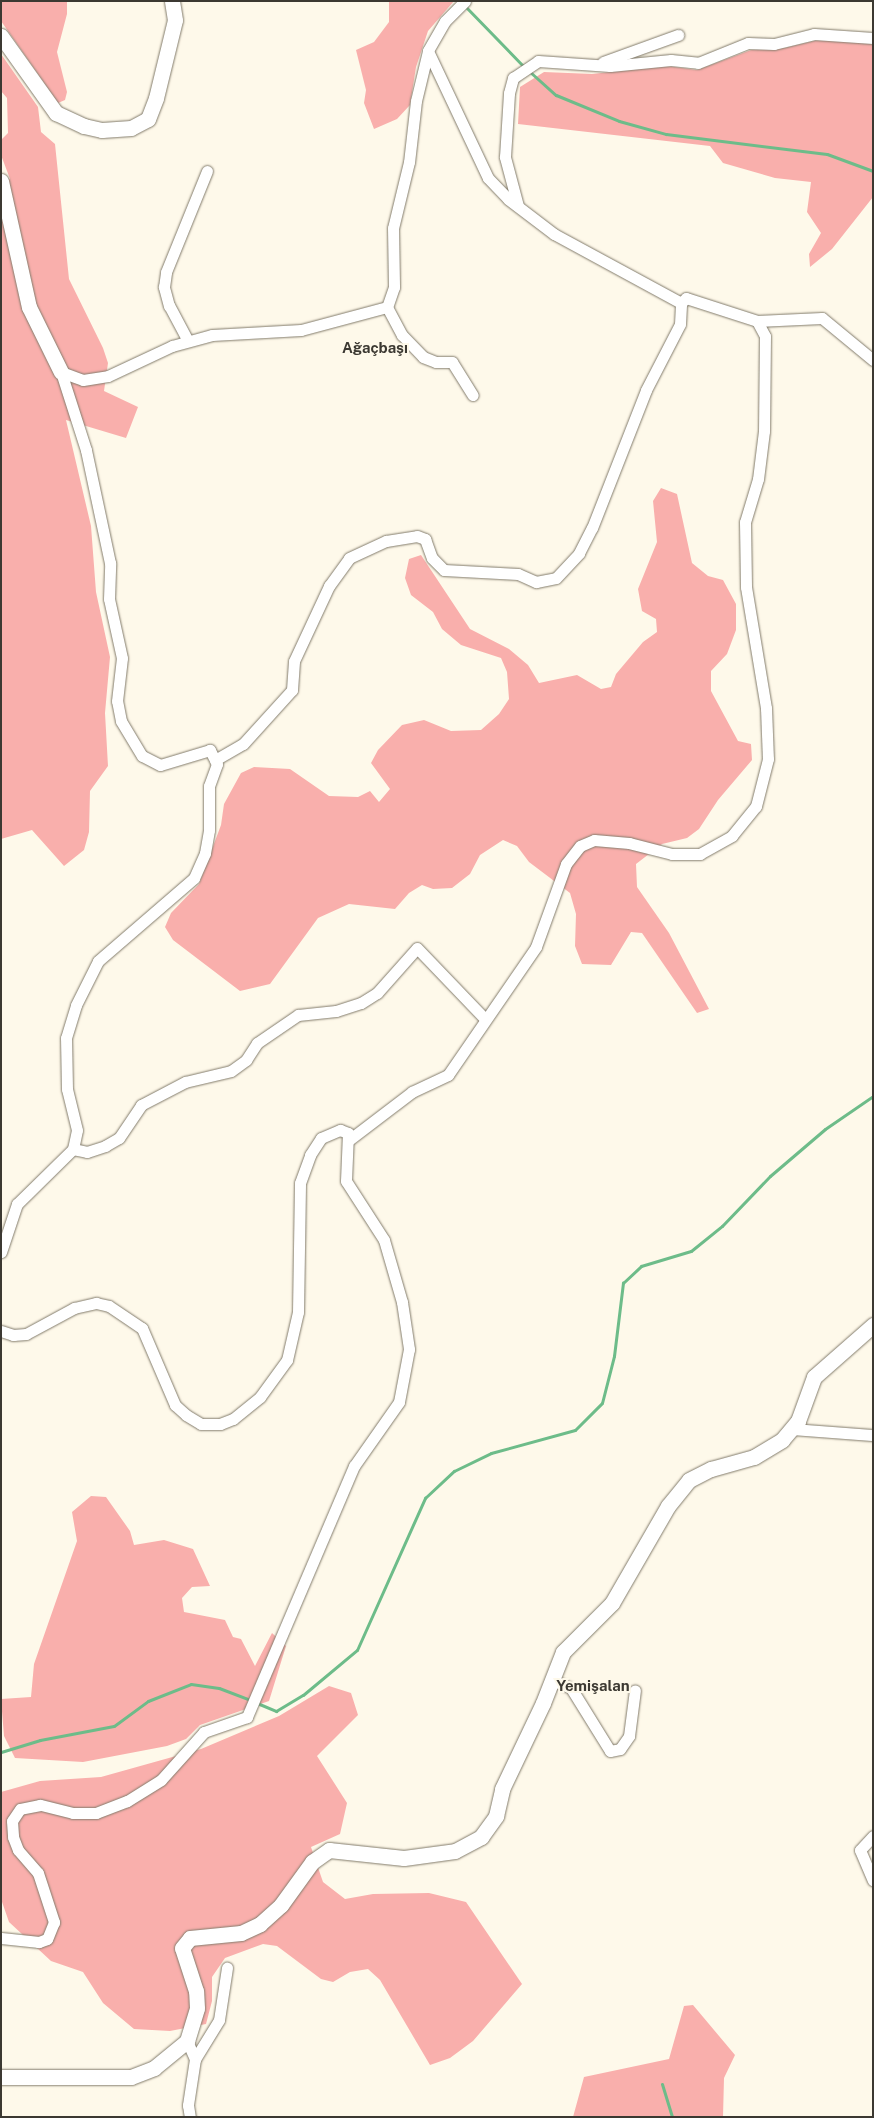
<!DOCTYPE html>
<meta charset="utf-8">
<style>
body{margin:0}
#map{position:relative;width:874px;height:2118px;overflow:hidden;background:#fef9ea;font-family:"Public Sans",sans-serif}
div>[style]{position:absolute}
[style*='--x']{left:calc(var(--x)*1px);top:calc(var(--y)*1px);width:calc(var(--w)*1px);rotate:calc(var(--a)*1deg)}
.forest>*{inset:0;background:#f9afac}
.stream>*{height:3px;margin:-1.5px;padding:0 1.5px;transform-origin:1.5px;border-radius:1.5px;background:#6dbc89}
.roads{filter:drop-shadow(0 0 1px #827b6b) drop-shadow(0 0 1px #827b6b)}
.street>*{height:11px;margin:-5.5px;padding:0 5.5px;transform-origin:5.5px;border-radius:5.5px;background:#fff}
.secondary>*{height:15px;margin:-7.5px;padding:0 7.5px;transform-origin:7.5px;border-radius:7.5px;background:#fff}
span{translate:-50% -50%;white-space:nowrap;text-align:center;line-height:1.15;-webkit-text-stroke:4px #fef9ea;paint-order:stroke}
.quarter-label{font-size:15px;color:#3c3932;font-weight:700}
.frame{position:absolute;inset:0;border:2px solid #3c3932;pointer-events:none}
</style>
<div id="map">
<div class="forest">
<i style="clip-path:polygon(1px 1px,67px 1px,67px 14px,57px 52px,67px 92px,65px 100px,58px 103px,1px 21px)"></i>
<i style="clip-path:polygon(389px 1px,454px 1px,428px 31px,416px 67px,410px 105px,397px 119px,374px 129px,364px 103px,366px 90px,356px 50px,374px 42px,389px 22px)"></i>
<i style="clip-path:polygon(818px 40px,863px 41px,873px 45px,873px 197px,832px 249px,810px 267px,809px 254px,821px 233px,807px 212px,811px 182px,775px 178px,723px 163px,710px 146px,518px 124px,520px 87px,544px 72px,592px 74px,667px 66px,697px 70px,751px 50px,784px 48px)"></i>
<i style="clip-path:polygon(1px 54px,38px 107px,41px 132px,55px 144px,69px 279px,103px 348px,108px 363px,104px 391px,138px 407px,126px 438px,66px 420px,91px 526px,96px 592px,110px 657px,105px 713px,108px 766px,90px 791px,89px 832px,84px 850px,64px 866px,32px 830px,1px 839px,1px 183px,10px 179px,1px 155px,1px 140px,8px 133px,7px 98px,1px 91px)"></i>
<i style="clip-path:polygon(661px 488px,677px 494px,692px 563px,708px 576px,723px 580px,736px 604px,736px 630px,727px 654px,711px 671px,711px 691px,738px 741px,751px 744px,752px 760px,718px 800px,699px 829px,687px 838px,662px 844px,636px 864px,637px 887px,669px 933px,709px 1009px,697px 1013px,642px 933px,631px 932px,611px 965px,582px 964px,575px 946px,576px 914px,570px 893px,529px 862px,517px 846px,503px 840px,480px 855px,470px 874px,452px 888px,433px 889px,422px 885px,409px 893px,395px 909px,349px 904px,318px 918px,270px 984px,240px 991px,173px 940px,165px 927px,171px 913px,199px 884px,221px 825px,224px 804px,241px 773px,254px 767px,290px 769px,329px 796px,358px 797px,370px 791px,379px 802px,390px 789px,371px 763px,378px 750px,402px 725px,424px 720px,451px 731px,481px 730px,499px 714px,509px 699px,507px 672px,501px 658px,461px 645px,442px 629px,433px 612px,411px 595px,405px 578px,409px 559px,421px 555px,470px 629px,509px 649px,528px 665px,539px 683px,577px 675px,601px 689px,611px 687px,616px 674px,643px 642px,657px 632px,656px 619px,642px 611px,638px 589px,657px 542px,653px 501px)"></i>
<i style="clip-path:polygon(91px 1496px,106px 1497px,130px 1531px,134px 1545px,164px 1540px,193px 1549px,210px 1586px,192px 1587px,182px 1598px,184px 1612px,225px 1620px,233px 1637px,241px 1639px,255px 1666px,272px 1633px,286px 1646px,269px 1701px,200px 1725px,186px 1739px,167px 1746px,83px 1762px,15px 1758px,4px 1736px,1px 1699px,31px 1697px,34px 1664px,77px 1541px,72px 1512px)"></i>
<i style="clip-path:polygon(329px 1686px,351px 1693px,358px 1715px,317px 1756px,347px 1803px,340px 1834px,311px 1847px,323px 1882px,345px 1899px,373px 1894px,429px 1893px,466px 1902px,522px 1984px,473px 2041px,450px 2058px,430px 2065px,380px 1980px,368px 1969px,350px 1972px,333px 1982px,321px 1979px,277px 1946px,263px 1944px,225px 1958px,212px 1977px,212px 2001px,206px 2024px,170px 2031px,134px 2029px,103px 2003px,83px 1972px,51px 1961px,9px 1922px,1px 1899px,1px 1792px,40px 1781px,101px 1777px,201px 1749px,279px 1716px)"></i>
<i style="clip-path:polygon(693px 2005px,735px 2055px,724px 2078px,723px 2117px,573px 2117px,584px 2077px,669px 2059px,684px 2006px)"></i>
</div>
<div class="stream">
<i style="--x:464;--y:5;--w:86;--a:45.9"></i>
<i style="--x:529;--y:71;--w:36;--a:42"></i>
<i style="--x:556;--y:95;--w:68;--a:22.4"></i>
<i style="--x:619;--y:121;--w:49;--a:15.5"></i>
<i style="--x:666;--y:134;--w:162;--a:7.1"></i>
<i style="--x:827;--y:154;--w:49;--a:20.3"></i>
<i style="--x:257;--y:1703;--w:21;--a:23"></i>
<i style="--x:276;--y:1711;--w:31;--a:-31"></i>
<i style="--x:303;--y:1695;--w:70;--a:-39.8"></i>
<i style="--x:357;--y:1650;--w:167;--a:-65.9"></i>
<i style="--x:425;--y:1498;--w:40;--a:-43"></i>
<i style="--x:454;--y:1471;--w:41;--a:-25.9"></i>
<i style="--x:491;--y:1453;--w:87;--a:-15.3"></i>
<i style="--x:575;--y:1430;--w:38;--a:-45"></i>
<i style="--x:602;--y:1403;--w:49;--a:-75.7"></i>
<i style="--x:614;--y:1356;--w:74;--a:-83"></i>
<i style="--x:623;--y:1283;--w:25;--a:-43"></i>
<i style="--x:641;--y:1266;--w:52;--a:-16.7"></i>
<i style="--x:691;--y:1251;--w:40;--a:-39"></i>
<i style="--x:722;--y:1226;--w:69;--a:-46.2"></i>
<i style="--x:770;--y:1176;--w:72;--a:-40.5"></i>
<i style="--x:825;--y:1129;--w:58;--a:-34.5"></i>
<i style="--x:1;--y:1752;--w:41;--a:-17.1"></i>
<i style="--x:40;--y:1740;--w:75;--a:-10.7"></i>
<i style="--x:114;--y:1726;--w:42;--a:-36.3"></i>
<i style="--x:148;--y:1701;--w:46;--a:-21.6"></i>
<i style="--x:191;--y:1684;--w:28;--a:8"></i>
<i style="--x:219;--y:1688;--w:34;--a:21"></i>
<i style="--x:662;--y:2084;--w:34;--a:73"></i>
</div>
<div class="roads">
<div class="street">
<i style="--x:465;--y:1;--w:28;--a:135"></i>
<i style="--x:445;--y:21;--w:34;--a:120"></i>
<i style="--x:428;--y:51;--w:51;--a:103.5"></i>
<i style="--x:416;--y:101;--w:61;--a:96.5"></i>
<i style="--x:409;--y:162;--w:68;--a:103.6"></i>
<i style="--x:393;--y:228;--w:59;--a:89"></i>
<i style="--x:394;--y:287;--w:21;--a:109"></i>
<i style="--x:387;--y:307;--w:32;--a:62"></i>
<i style="--x:402;--y:335;--w:30;--a:46"></i>
<i style="--x:423;--y:357;--w:14;--a:21"></i>
<i style="--x:436;--y:362;--w:16;--a:0"></i>
<i style="--x:452;--y:362;--w:39;--a:58"></i>
<i style="--x:428;--y:51;--w:140;--a:64.7"></i>
<i style="--x:488;--y:178;--w:29;--a:46"></i>
<i style="--x:508;--y:199;--w:58;--a:37.3"></i>
<i style="--x:554;--y:234;--w:145;--a:28.5"></i>
<i style="--x:603;--y:62;--w:80;--a:-19.8"></i>
<i style="--x:518;--y:206;--w:51;--a:-104.9"></i>
<i style="--x:505;--y:157;--w:64;--a:-86.4"></i>
<i style="--x:509;--y:93;--w:16;--a:-75"></i>
<i style="--x:513;--y:78;--w:30;--a:-34"></i>
<i style="--x:538;--y:61;--w:72;--a:4"></i>
<i style="--x:610;--y:66;--w:61;--a:-5.6"></i>
<i style="--x:671;--y:60;--w:27;--a:6"></i>
<i style="--x:698;--y:63;--w:54;--a:-21.8"></i>
<i style="--x:748;--y:43;--w:26;--a:2"></i>
<i style="--x:774;--y:44;--w:41;--a:-14"></i>
<i style="--x:814;--y:34;--w:59;--a:3.9"></i>
<i style="--x:757;--y:321;--w:65;--a:-2.6"></i>
<i style="--x:822;--y:318;--w:66;--a:39.5"></i>
<i style="--x:188;--y:341;--w:40;--a:-118"></i>
<i style="--x:169;--y:306;--w:20;--a:-105"></i>
<i style="--x:164;--y:287;--w:15;--a:-82"></i>
<i style="--x:166;--y:272;--w:109;--a:-67.9"></i>
<i style="--x:61;--y:372;--w:23;--a:20"></i>
<i style="--x:83;--y:380;--w:25;--a:-9"></i>
<i style="--x:108;--y:376;--w:71;--a:-25.1"></i>
<i style="--x:172;--y:346;--w:41;--a:-15.4"></i>
<i style="--x:212;--y:335;--w:89;--a:-3.2"></i>
<i style="--x:301;--y:330;--w:89;--a:-15"></i>
<i style="--x:215;--y:760;--w:32;--a:-30"></i>
<i style="--x:243;--y:744;--w:73;--a:-47.8"></i>
<i style="--x:292;--y:690;--w:29;--a:-86"></i>
<i style="--x:294;--y:661;--w:83;--a:-65"></i>
<i style="--x:329;--y:586;--w:34;--a:-54"></i>
<i style="--x:349;--y:558;--w:41;--a:-24.7"></i>
<i style="--x:386;--y:541;--w:31;--a:-9"></i>
<i style="--x:417;--y:536;--w:9;--a:21"></i>
<i style="--x:425;--y:539;--w:20;--a:70"></i>
<i style="--x:432;--y:558;--w:17;--a:45"></i>
<i style="--x:444;--y:570;--w:74;--a:3.1"></i>
<i style="--x:518;--y:574;--w:20;--a:24"></i>
<i style="--x:536;--y:582;--w:20;--a:-11"></i>
<i style="--x:556;--y:578;--w:34;--a:-47"></i>
<i style="--x:579;--y:553;--w:28;--a:-63"></i>
<i style="--x:592;--y:528;--w:148;--a:-68.6"></i>
<i style="--x:646;--y:390;--w:74;--a:-62.7"></i>
<i style="--x:680;--y:324;--w:21;--a:-87"></i>
<i style="--x:681;--y:303;--w:7;--a:-45"></i>
<i style="--x:686;--y:298;--w:75;--a:17.9"></i>
<i style="--x:757;--y:321;--w:17;--a:62"></i>
<i style="--x:765;--y:336;--w:95;--a:90.6"></i>
<i style="--x:764;--y:431;--w:48;--a:97.1"></i>
<i style="--x:758;--y:479;--w:45;--a:106.8"></i>
<i style="--x:745;--y:522;--w:65;--a:89.1"></i>
<i style="--x:746;--y:587;--w:123;--a:80.6"></i>
<i style="--x:766;--y:708;--w:51;--a:87.8"></i>
<i style="--x:768;--y:759;--w:49;--a:104.3"></i>
<i style="--x:756;--y:806;--w:38;--a:129"></i>
<i style="--x:732;--y:836;--w:37;--a:151"></i>
<i style="--x:700;--y:854;--w:28;--a:180"></i>
<i style="--x:672;--y:854;--w:44;--a:-165.7"></i>
<i style="--x:629;--y:843;--w:35;--a:-175"></i>
<i style="--x:594;--y:840;--w:15;--a:157"></i>
<i style="--x:580;--y:846;--w:23;--a:128"></i>
<i style="--x:566;--y:864;--w:88;--a:109.9"></i>
<i style="--x:536;--y:947;--w:155;--a:124.5"></i>
<i style="--x:448;--y:1075;--w:40;--a:155"></i>
<i style="--x:412;--y:1092;--w:79;--a:142.7"></i>
<i style="--x:73;--y:1149;--w:14;--a:12"></i>
<i style="--x:87;--y:1152;--w:19;--a:-18"></i>
<i style="--x:105;--y:1146;--w:16;--a:-30"></i>
<i style="--x:119;--y:1138;--w:40;--a:-56"></i>
<i style="--x:141;--y:1105;--w:50;--a:-27.6"></i>
<i style="--x:185;--y:1082;--w:47;--a:-13.4"></i>
<i style="--x:231;--y:1071;--w:19;--a:-36"></i>
<i style="--x:246;--y:1060;--w:20;--a:-57"></i>
<i style="--x:257;--y:1043;--w:50;--a:-34.3"></i>
<i style="--x:298;--y:1015;--w:38;--a:-6"></i>
<i style="--x:336;--y:1011;--w:26;--a:-18"></i>
<i style="--x:361;--y:1003;--w:19;--a:-32"></i>
<i style="--x:377;--y:993;--w:60;--a:-48.4"></i>
<i style="--x:417;--y:948;--w:98;--a:46.2"></i>
<i style="--x:1;--y:1252;--w:51;--a:-71.6"></i>
<i style="--x:17;--y:1204;--w:78;--a:-44.5"></i>
<i style="--x:73;--y:1149;--w:19;--a:-78"></i>
<i style="--x:77;--y:1130;--w:42;--a:-103.7"></i>
<i style="--x:67;--y:1089;--w:51;--a:-91.1"></i>
<i style="--x:66;--y:1038;--w:34;--a:-73"></i>
<i style="--x:76;--y:1005;--w:49;--a:-63.4"></i>
<i style="--x:98;--y:961;--w:127;--a:-40.8"></i>
<i style="--x:194;--y:878;--w:27;--a:-66"></i>
<i style="--x:205;--y:853;--w:23;--a:-80"></i>
<i style="--x:209;--y:830;--w:44;--a:-90"></i>
<i style="--x:209;--y:786;--w:23;--a:-70"></i>
<i style="--x:217;--y:764;--w:16;--a:-117"></i>
<i style="--x:210;--y:750;--w:52;--a:163.3"></i>
<i style="--x:160;--y:765;--w:20;--a:-153"></i>
<i style="--x:142;--y:756;--w:41;--a:-121"></i>
<i style="--x:121;--y:721;--w:20;--a:-101"></i>
<i style="--x:117;--y:701;--w:43;--a:-83.4"></i>
<i style="--x:122;--y:658;--w:60;--a:-102.4"></i>
<i style="--x:109;--y:599;--w:36;--a:-88"></i>
<i style="--x:110;--y:563;--w:116;--a:-102"></i>
<i style="--x:86;--y:450;--w:82;--a:-107.8"></i>
<i style="--x:1;--y:1331;--w:13;--a:18"></i>
<i style="--x:13;--y:1335;--w:13;--a:-4"></i>
<i style="--x:26;--y:1334;--w:55;--a:-28.4"></i>
<i style="--x:74;--y:1308;--w:23;--a:-13"></i>
<i style="--x:96;--y:1303;--w:13;--a:13"></i>
<i style="--x:109;--y:1306;--w:40;--a:34"></i>
<i style="--x:142;--y:1328;--w:84;--a:66.8"></i>
<i style="--x:175;--y:1405;--w:15;--a:42"></i>
<i style="--x:186;--y:1415;--w:17;--a:31"></i>
<i style="--x:201;--y:1424;--w:19;--a:0"></i>
<i style="--x:220;--y:1424;--w:14;--a:-21"></i>
<i style="--x:233;--y:1419;--w:35;--a:-39"></i>
<i style="--x:260;--y:1397;--w:46;--a:-53.9"></i>
<i style="--x:287;--y:1360;--w:49;--a:-77.1"></i>
<i style="--x:298;--y:1312;--w:129;--a:-89.1"></i>
<i style="--x:300;--y:1183;--w:30;--a:-70"></i>
<i style="--x:310;--y:1155;--w:20;--a:-57"></i>
<i style="--x:321;--y:1138;--w:21;--a:-23"></i>
<i style="--x:340;--y:1130;--w:9;--a:21"></i>
<i style="--x:348;--y:1133;--w:48;--a:92.4"></i>
<i style="--x:346;--y:1181;--w:70;--a:57.2"></i>
<i style="--x:384;--y:1240;--w:65;--a:73.8"></i>
<i style="--x:402;--y:1302;--w:48;--a:81.5"></i>
<i style="--x:409;--y:1349;--w:54;--a:100.7"></i>
<i style="--x:399;--y:1402;--w:78;--a:125.1"></i>
<i style="--x:354;--y:1466;--w:273;--a:113.1"></i>
<i style="--x:247;--y:1717;--w:46;--a:160.8"></i>
<i style="--x:204;--y:1732;--w:64;--a:131.9"></i>
<i style="--x:161;--y:1780;--w:40;--a:148"></i>
<i style="--x:127;--y:1801;--w:33;--a:159"></i>
<i style="--x:96;--y:1813;--w:23;--a:180"></i>
<i style="--x:73;--y:1813;--w:34;--a:-166"></i>
<i style="--x:40;--y:1805;--w:20;--a:169"></i>
<i style="--x:20;--y:1809;--w:14;--a:124"></i>
<i style="--x:12;--y:1821;--w:16;--a:86"></i>
<i style="--x:13;--y:1837;--w:14;--a:69"></i>
<i style="--x:18;--y:1850;--w:30;--a:49"></i>
<i style="--x:38;--y:1873;--w:52;--a:71.9"></i>
<i style="--x:54;--y:1922;--w:18;--a:112"></i>
<i style="--x:47;--y:1939;--w:9;--a:159"></i>
<i style="--x:39;--y:1942;--w:38;--a:-174"></i>
<i style="--x:791;--y:1429;--w:82;--a:4.2"></i>
<i style="--x:552;--y:1680;--w:21;--a:23"></i>
<i style="--x:571;--y:1688;--w:74;--a:58.2"></i>
<i style="--x:610;--y:1751;--w:10;--a:-11"></i>
<i style="--x:620;--y:1749;--w:16;--a:-55"></i>
<i style="--x:629;--y:1736;--w:46;--a:-82.6"></i>
<i style="--x:873;--y:1836;--w:19;--a:133"></i>
<i style="--x:860;--y:1850;--w:33;--a:67"></i>
<i style="--x:187;--y:2041;--w:20;--a:66"></i>
<i style="--x:195;--y:2059;--w:47;--a:98.7"></i>
<i style="--x:188;--y:2105;--w:12;--a:81"></i>
<i style="--x:195;--y:2059;--w:46;--a:-58.4"></i>
<i style="--x:219;--y:2020;--w:53;--a:-81.3"></i>
</div>
<div class="secondary">
<i style="--x:1;--y:36;--w:95;--a:54.5"></i>
<i style="--x:56;--y:113;--w:31;--a:25"></i>
<i style="--x:84;--y:126;--w:18;--a:13"></i>
<i style="--x:102;--y:130;--w:29;--a:-4"></i>
<i style="--x:131;--y:128;--w:19;--a:-28"></i>
<i style="--x:148;--y:119;--w:22;--a:-69"></i>
<i style="--x:156;--y:98;--w:80;--a:-76.3"></i>
<i style="--x:175;--y:20;--w:19;--a:-99"></i>
<i style="--x:1;--y:181;--w:129;--a:77.5"></i>
<i style="--x:29;--y:307;--w:72;--a:63.8"></i>
<i style="--x:1;--y:2077;--w:130;--a:0"></i>
<i style="--x:131;--y:2077;--w:25;--a:-21"></i>
<i style="--x:154;--y:2068;--w:43;--a:-39.3"></i>
<i style="--x:187;--y:2041;--w:34;--a:-73"></i>
<i style="--x:197;--y:2008;--w:17;--a:-93"></i>
<i style="--x:196;--y:1991;--w:45;--a:-108"></i>
<i style="--x:182;--y:1948;--w:13;--a:-51"></i>
<i style="--x:190;--y:1938;--w:51;--a:-5.6"></i>
<i style="--x:241;--y:1933;--w:21;--a:-25"></i>
<i style="--x:260;--y:1924;--w:28;--a:-42"></i>
<i style="--x:281;--y:1905;--w:53;--a:-54.2"></i>
<i style="--x:312;--y:1862;--w:21;--a:-35"></i>
<i style="--x:329;--y:1850;--w:75;--a:6.1"></i>
<i style="--x:404;--y:1858;--w:51;--a:-7.8"></i>
<i style="--x:455;--y:1851;--w:30;--a:-28"></i>
<i style="--x:481;--y:1837;--w:26;--a:-54"></i>
<i style="--x:496;--y:1816;--w:28;--a:-77"></i>
<i style="--x:502;--y:1789;--w:95;--a:-64.5"></i>
<i style="--x:543;--y:1703;--w:55;--a:-68.6"></i>
<i style="--x:563;--y:1652;--w:69;--a:-45"></i>
<i style="--x:612;--y:1603;--w:112;--a:-60"></i>
<i style="--x:668;--y:1506;--w:33;--a:-51"></i>
<i style="--x:689;--y:1480;--w:25;--a:-27"></i>
<i style="--x:711;--y:1469;--w:45;--a:-15.6"></i>
<i style="--x:754;--y:1457;--w:33;--a:-31"></i>
<i style="--x:782;--y:1440;--w:25;--a:-50"></i>
<i style="--x:798;--y:1421;--w:47;--a:-70"></i>
<i style="--x:814;--y:1377;--w:79;--a:-41.4"></i>
</div>
</div>
<div class="quarter-label">
<span style="left:375px;top:348px">Ağaçbaşı</span>
<span style="left:593px;top:1686px">Yemişalan</span>
</div>
<div class="frame"></div>
</div>
